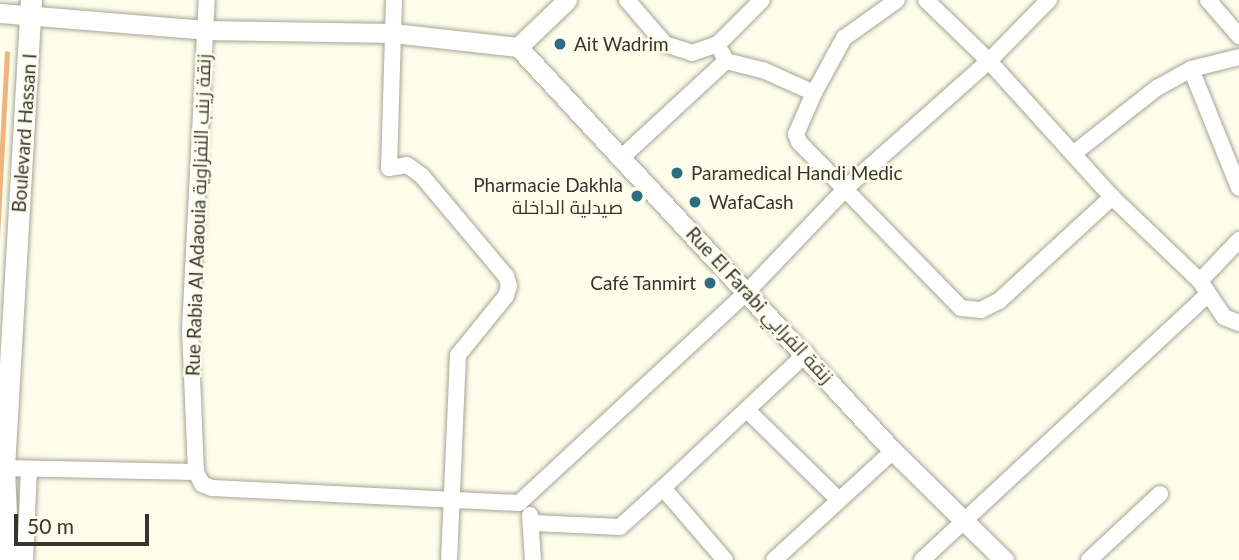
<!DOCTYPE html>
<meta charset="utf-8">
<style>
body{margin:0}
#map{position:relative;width:1239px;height:560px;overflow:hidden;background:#fdfdeb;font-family:Lato,Cairo,sans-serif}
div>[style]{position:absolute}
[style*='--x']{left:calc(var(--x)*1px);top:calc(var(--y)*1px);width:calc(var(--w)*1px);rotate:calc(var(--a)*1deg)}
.forest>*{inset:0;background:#f0b27f}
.roads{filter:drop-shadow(0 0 2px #a6a595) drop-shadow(0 0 2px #a6a595)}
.minor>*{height:16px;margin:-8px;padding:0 8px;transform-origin:8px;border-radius:8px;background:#fff}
.tertiary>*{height:19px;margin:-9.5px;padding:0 9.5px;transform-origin:9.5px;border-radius:9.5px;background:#fff}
.secondary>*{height:21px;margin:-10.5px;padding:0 10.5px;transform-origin:10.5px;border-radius:10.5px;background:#fff}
.dots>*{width:19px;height:19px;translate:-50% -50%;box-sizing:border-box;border:4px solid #fdfdeb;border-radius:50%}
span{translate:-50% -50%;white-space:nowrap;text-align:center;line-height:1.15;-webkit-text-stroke:5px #fdfdeb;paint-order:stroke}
.poi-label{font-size:19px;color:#36362f}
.left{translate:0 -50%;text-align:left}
.right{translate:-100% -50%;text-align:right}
.street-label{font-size:19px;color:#36362f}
.scale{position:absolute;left:14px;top:514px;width:135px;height:32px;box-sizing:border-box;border:4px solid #36362f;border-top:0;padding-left:9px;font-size:21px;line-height:24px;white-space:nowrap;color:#36362f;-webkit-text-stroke:5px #fdfdeb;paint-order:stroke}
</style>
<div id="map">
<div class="forest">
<i style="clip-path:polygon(5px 51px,10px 52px,0 238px,0 147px)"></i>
</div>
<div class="roads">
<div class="minor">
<i style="--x:394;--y:0;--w:168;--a:91.7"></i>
<i style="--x:389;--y:168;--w:18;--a:-9"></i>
<i style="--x:407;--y:165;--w:19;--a:36"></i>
<i style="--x:422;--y:176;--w:131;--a:50"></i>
<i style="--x:506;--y:276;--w:10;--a:73"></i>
<i style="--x:509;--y:286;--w:10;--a:107"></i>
<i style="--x:506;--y:296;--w:76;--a:129.1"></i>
<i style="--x:458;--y:355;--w:205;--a:92.5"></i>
<i style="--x:627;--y:0;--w:58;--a:49.2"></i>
<i style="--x:665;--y:44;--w:28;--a:18"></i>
<i style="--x:692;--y:53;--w:28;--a:-19"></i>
<i style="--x:718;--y:44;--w:62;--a:-45"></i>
<i style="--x:926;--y:0;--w:88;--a:44.1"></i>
<i style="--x:989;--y:61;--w:183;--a:47.9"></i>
<i style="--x:1112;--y:197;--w:122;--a:43.7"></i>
<i style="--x:1200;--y:281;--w:43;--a:56.3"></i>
<i style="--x:1224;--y:317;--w:16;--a:22"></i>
<i style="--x:1208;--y:0;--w:48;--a:49.3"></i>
<i style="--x:726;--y:61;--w:38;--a:14"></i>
<i style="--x:763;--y:70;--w:56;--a:24.3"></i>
<i style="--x:814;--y:93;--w:63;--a:-61.4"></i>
<i style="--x:844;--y:38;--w:65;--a:-35.6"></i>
<i style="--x:1191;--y:69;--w:128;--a:68"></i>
<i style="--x:814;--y:93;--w:45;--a:113.7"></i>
<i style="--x:796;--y:134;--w:9;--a:69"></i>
<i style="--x:799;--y:142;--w:232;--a:45.7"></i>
<i style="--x:961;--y:308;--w:20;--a:6"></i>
<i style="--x:981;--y:310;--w:20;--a:-27"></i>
<i style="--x:999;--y:301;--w:154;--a:-42.6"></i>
<i style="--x:1073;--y:154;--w:107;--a:-38.2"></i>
<i style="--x:1157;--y:88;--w:39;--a:-29"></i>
<i style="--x:1191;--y:69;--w:49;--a:-14"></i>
<i style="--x:622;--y:157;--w:142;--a:-42.7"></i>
<i style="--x:726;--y:61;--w:9;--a:-117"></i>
<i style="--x:1200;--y:281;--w:57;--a:-46.4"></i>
<i style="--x:748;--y:411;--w:126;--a:44.4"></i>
<i style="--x:4;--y:468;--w:192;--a:1.2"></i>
<i style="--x:196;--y:472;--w:13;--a:63"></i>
<i style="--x:202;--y:484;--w:11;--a:22"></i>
<i style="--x:212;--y:488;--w:307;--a:2.8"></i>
<i style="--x:519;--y:503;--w:312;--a:-42.8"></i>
<i style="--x:748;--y:291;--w:144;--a:-46.4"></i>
<i style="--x:847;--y:187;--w:190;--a:-41.6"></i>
<i style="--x:989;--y:61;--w:86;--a:-45.5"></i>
<i style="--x:196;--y:472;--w:142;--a:-92.4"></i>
<i style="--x:190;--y:330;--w:330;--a:-87.1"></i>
<i style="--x:663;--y:488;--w:197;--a:-43.2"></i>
<i style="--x:530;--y:515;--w:45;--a:86.2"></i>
<i style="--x:533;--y:523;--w:87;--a:2.6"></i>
<i style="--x:620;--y:527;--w:58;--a:-42.2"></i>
<i style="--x:663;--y:488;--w:95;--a:49.3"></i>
<i style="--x:25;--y:560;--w:91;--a:-87.5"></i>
<i style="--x:774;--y:560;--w:161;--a:-42.5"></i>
<i style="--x:922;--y:560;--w:388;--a:-42.9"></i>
<i style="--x:1089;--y:560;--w:97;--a:-42.9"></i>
</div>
<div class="tertiary">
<i style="--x:0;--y:13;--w:206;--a:4.7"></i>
<i style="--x:205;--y:30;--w:188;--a:0.9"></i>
<i style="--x:393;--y:33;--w:126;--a:6.4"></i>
<i style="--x:518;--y:47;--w:551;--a:47.13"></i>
<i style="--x:893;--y:451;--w:156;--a:44.5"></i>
<i style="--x:518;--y:47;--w:68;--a:-43.8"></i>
</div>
<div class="secondary">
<i style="--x:8;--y:560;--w:92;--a:-92.5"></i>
<i style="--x:4;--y:468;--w:469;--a:-86.7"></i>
</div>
</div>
<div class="dots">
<i style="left:560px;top:44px;background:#2d6d81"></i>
<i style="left:677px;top:173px;background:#2d6d81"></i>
<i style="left:637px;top:196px;background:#2d6d81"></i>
<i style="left:695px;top:202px;background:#2d6d81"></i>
<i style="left:710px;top:283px;background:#2d6d81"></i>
</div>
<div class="poi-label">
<span class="left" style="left:574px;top:44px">Ait Wadrim</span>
<span class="left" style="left:691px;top:173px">Paramedical Handi Medic</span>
<span class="right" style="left:623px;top:196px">Pharmacie Dakhla<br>صيدلية الداخلة</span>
<span class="left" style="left:709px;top:202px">WafaCash</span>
<span class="right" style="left:696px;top:283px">Café Tanmirt</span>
</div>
<div class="street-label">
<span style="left:24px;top:133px;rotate:-86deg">Boulevard Hassan I</span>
<span style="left:198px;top:215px;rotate:-88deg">Rue Rabia Al Adaouia زنقة زينب النفزاوية</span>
<span style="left:760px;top:305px;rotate:47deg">Rue El Farabi زنقة الفرابي</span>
</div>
<div class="scale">50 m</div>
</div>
